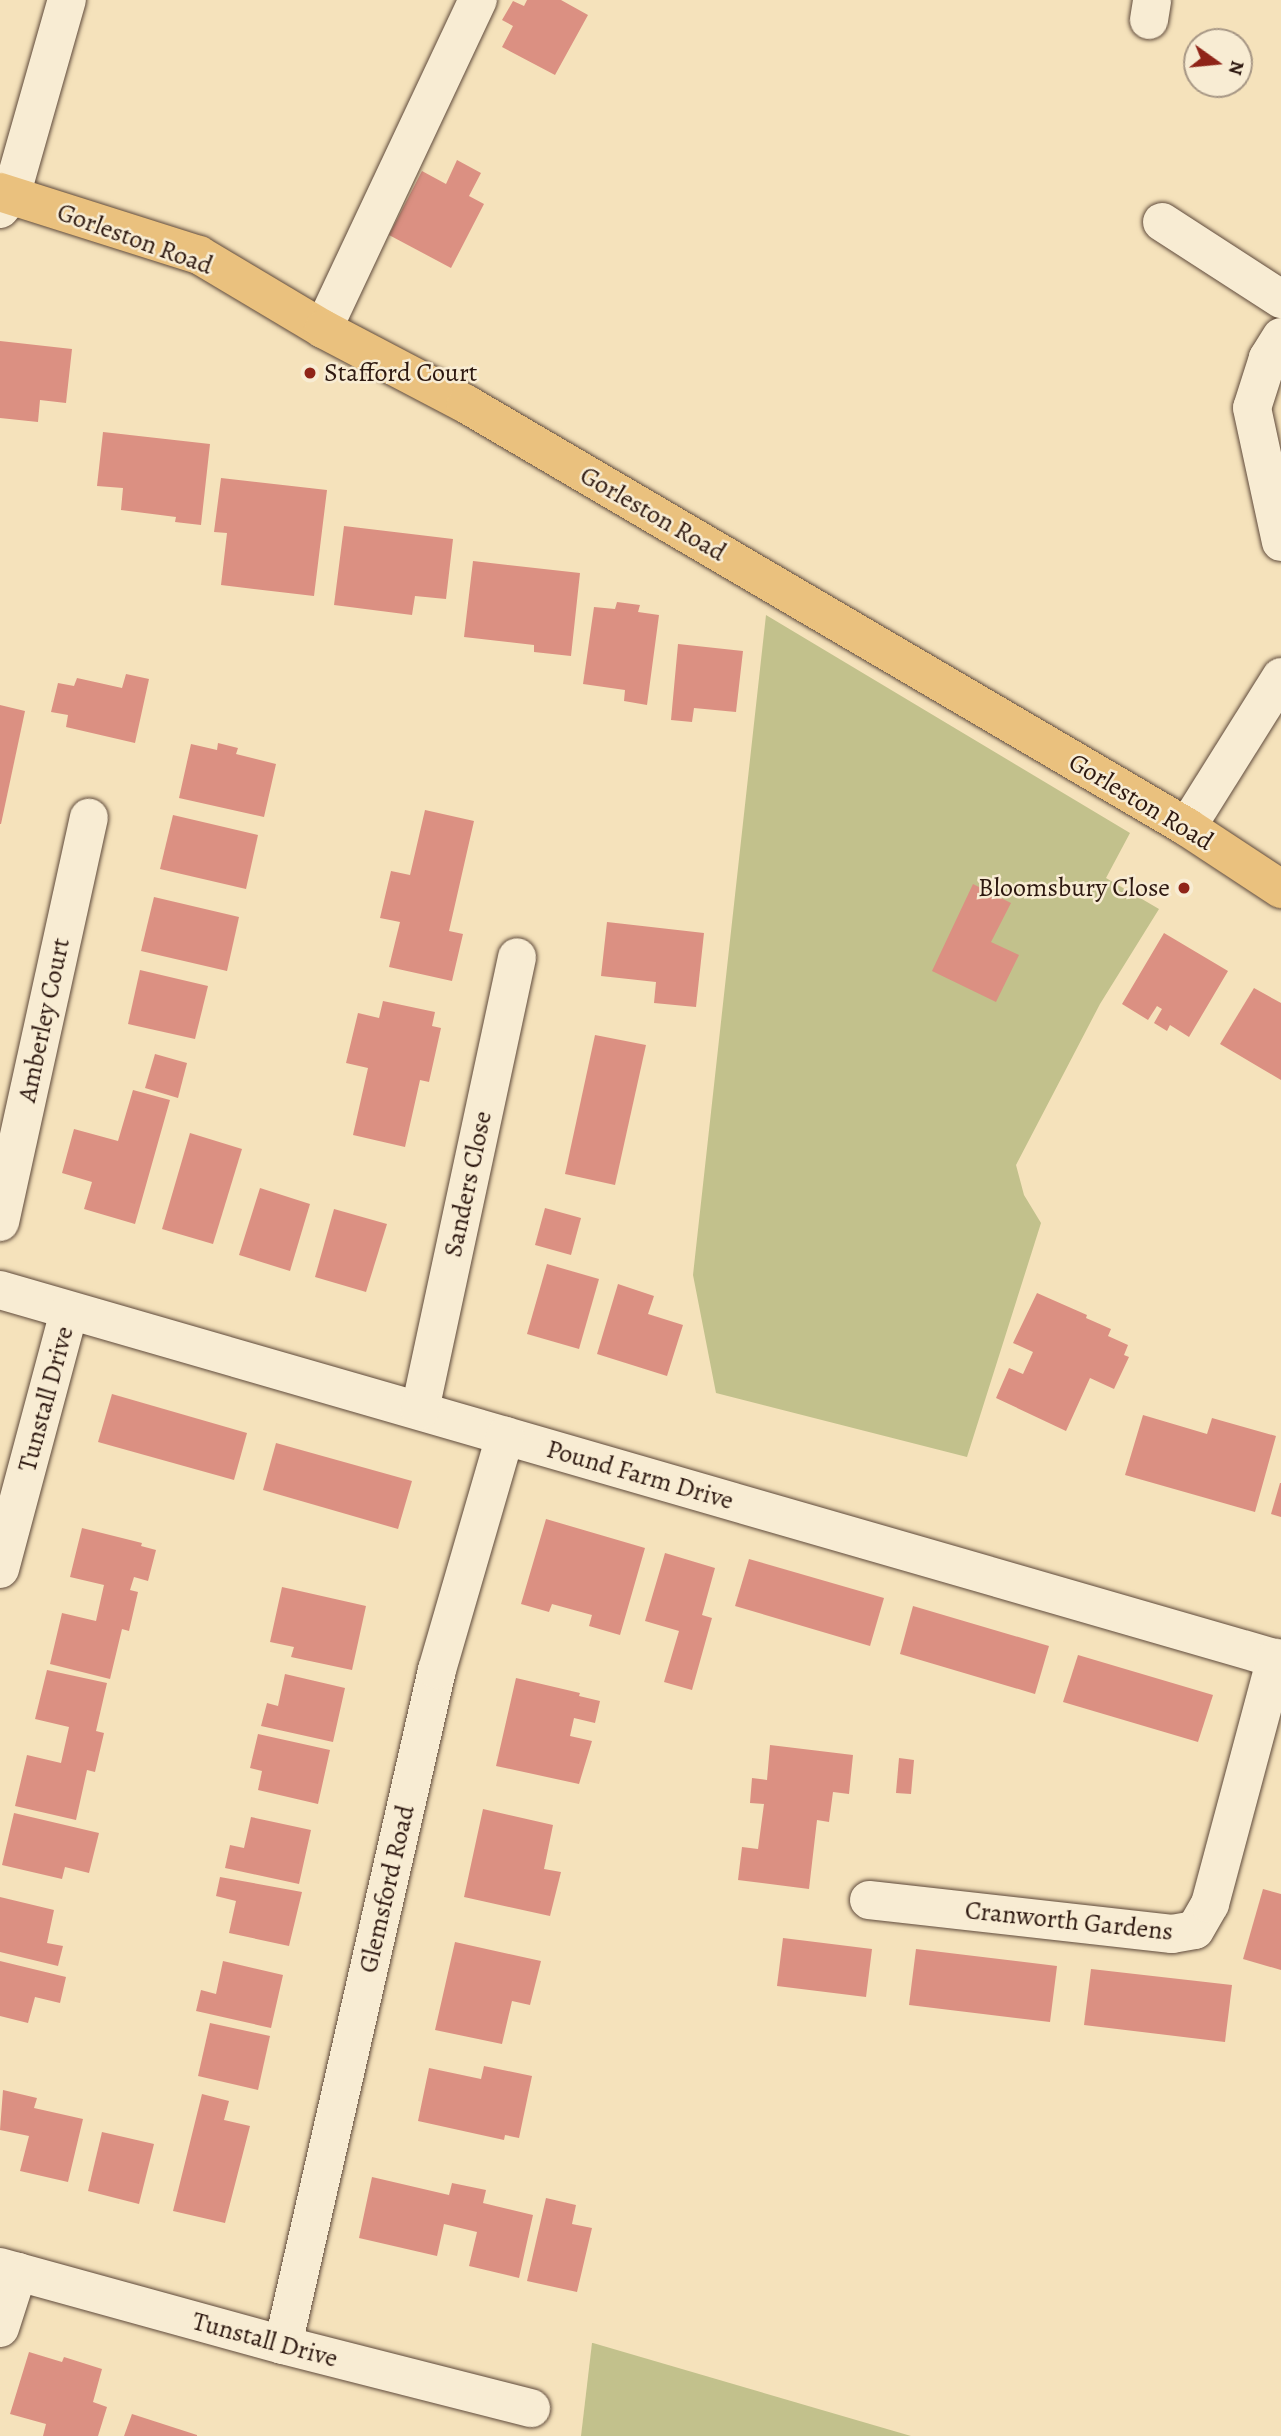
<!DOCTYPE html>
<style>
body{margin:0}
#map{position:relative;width:1281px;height:2436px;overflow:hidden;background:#f5e2bb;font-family:Alegreya,serif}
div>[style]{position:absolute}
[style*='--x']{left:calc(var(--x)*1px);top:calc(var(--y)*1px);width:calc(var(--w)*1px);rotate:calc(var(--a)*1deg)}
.green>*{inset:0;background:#c2c18c}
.building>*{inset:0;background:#db9082}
.roads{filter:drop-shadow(0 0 2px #5f4a3b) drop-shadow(0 0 2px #5f4a3b)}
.minor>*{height:38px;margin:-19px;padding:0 19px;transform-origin:19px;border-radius:19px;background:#f8ecd3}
.major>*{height:38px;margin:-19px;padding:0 19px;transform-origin:19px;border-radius:19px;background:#eac17e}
.dots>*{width:19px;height:19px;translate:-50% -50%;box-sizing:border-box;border:4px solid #f8ecd3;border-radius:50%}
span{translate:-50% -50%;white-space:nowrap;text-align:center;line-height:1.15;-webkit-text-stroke:5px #f8ecd3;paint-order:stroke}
.street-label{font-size:26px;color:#2d1810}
.poi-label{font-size:26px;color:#2d1810}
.left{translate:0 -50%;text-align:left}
.right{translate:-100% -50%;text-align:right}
.north{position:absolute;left:1183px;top:28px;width:70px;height:70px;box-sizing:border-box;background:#f8ecd3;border:2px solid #a79785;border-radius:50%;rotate:105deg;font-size:19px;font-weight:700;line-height:28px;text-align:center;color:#2d1810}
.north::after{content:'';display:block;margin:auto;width:24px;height:32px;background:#8f2418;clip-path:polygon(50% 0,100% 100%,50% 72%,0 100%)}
</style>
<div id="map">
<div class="green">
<i style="clip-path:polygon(766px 615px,1130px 833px,1106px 878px,1159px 909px,1100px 1004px,1016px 1165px,1024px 1195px,1041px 1223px,967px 1457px,716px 1393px,693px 1275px)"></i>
<i style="clip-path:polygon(592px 2343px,593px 2343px,911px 2436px,581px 2436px)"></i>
</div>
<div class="building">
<i style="clip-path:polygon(527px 0,561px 0,588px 15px,555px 75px,502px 47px,513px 26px,502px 20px,513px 1px,524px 6px)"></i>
<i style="clip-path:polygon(457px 160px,481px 173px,469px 196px,484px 204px,451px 268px,389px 235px,422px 171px,446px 184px)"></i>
<i style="clip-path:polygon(0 341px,72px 349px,66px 403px,40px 400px,38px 422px,0 418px)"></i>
<i style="clip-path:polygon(103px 432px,210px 444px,201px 525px,175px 522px,176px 517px,121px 510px,123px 488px,97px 486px)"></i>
<i style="clip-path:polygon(221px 478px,327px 490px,314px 596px,221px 585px,227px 533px,214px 532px)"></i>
<i style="clip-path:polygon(344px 526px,453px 539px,446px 599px,415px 596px,412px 615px,334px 605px)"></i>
<i style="clip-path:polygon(473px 561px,580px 573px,571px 656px,534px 652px,534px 645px,464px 637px)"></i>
<i style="clip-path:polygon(617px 602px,640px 605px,638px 612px,659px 615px,647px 705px,624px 701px,625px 690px,583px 684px,594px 607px,615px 609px)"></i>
<i style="clip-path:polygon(678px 644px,743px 651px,736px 712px,694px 708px,692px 722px,671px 720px)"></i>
<i style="clip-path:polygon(126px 674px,149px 679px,135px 743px,66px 727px,68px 715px,51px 712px,58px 683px,74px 686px,77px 678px,122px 688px)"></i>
<i style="clip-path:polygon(0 705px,25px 711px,1px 824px,0 824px)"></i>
<i style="clip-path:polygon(218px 743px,238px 748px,236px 754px,276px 764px,264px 817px,179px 798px,191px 744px,217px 750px)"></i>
<i style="clip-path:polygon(425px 810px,474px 821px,449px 931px,463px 934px,452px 981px,389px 967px,400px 922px,380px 918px,391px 871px,410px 875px)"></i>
<i style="clip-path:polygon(173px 815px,258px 835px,246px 889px,160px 869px)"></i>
<i style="clip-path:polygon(973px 884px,1011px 903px,991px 942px,1019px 955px,996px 1002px,932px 971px)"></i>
<i style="clip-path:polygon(154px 897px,239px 917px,227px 971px,141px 951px)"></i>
<i style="clip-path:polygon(607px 922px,704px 933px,696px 1007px,654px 1003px,656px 982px,601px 976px)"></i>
<i style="clip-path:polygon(1164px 933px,1228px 971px,1189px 1037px,1170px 1025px,1167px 1031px,1154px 1023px,1162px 1009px,1157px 1006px,1148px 1020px,1122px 1004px)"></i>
<i style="clip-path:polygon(140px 970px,208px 986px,195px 1039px,128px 1024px)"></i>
<i style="clip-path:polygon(1254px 988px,1281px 1003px,1281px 1080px,1220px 1044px)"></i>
<i style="clip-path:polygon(383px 1001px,435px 1012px,432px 1026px,441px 1028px,429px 1082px,420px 1080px,405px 1147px,353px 1135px,368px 1068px,346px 1063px,358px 1013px,379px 1018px)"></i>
<i style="clip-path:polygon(595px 1035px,646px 1045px,615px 1185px,565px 1174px)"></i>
<i style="clip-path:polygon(155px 1054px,187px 1063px,178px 1098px,145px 1088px)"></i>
<i style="clip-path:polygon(133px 1090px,170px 1100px,135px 1224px,84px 1209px,92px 1182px,62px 1173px,74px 1129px,118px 1141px)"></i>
<i style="clip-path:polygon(190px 1133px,242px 1149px,213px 1244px,162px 1229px)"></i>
<i style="clip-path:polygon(260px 1188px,310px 1204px,290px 1271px,239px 1255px)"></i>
<i style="clip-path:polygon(545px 1208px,581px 1218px,571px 1255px,535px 1245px)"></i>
<i style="clip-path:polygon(334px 1209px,387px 1224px,366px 1292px,315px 1277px)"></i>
<i style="clip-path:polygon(547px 1264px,599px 1279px,579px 1349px,527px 1334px)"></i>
<i style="clip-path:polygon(618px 1284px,654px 1296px,648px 1314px,683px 1325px,667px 1376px,597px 1354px)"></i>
<i style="clip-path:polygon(1037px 1293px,1087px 1315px,1086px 1318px,1111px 1329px,1108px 1336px,1128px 1345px,1124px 1355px,1129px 1357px,1114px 1389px,1090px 1378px,1066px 1431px,996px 1398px,1009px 1368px,1023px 1374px,1033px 1352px,1013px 1343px)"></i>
<i style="clip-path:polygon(112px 1394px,247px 1433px,234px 1480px,98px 1442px)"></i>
<i style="clip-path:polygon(1143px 1415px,1207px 1434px,1212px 1418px,1276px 1436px,1255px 1512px,1125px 1475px)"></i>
<i style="clip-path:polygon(276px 1443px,412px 1481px,398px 1529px,263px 1490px)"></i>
<i style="clip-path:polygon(1280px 1483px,1281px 1483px,1281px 1517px,1271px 1514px)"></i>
<i style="clip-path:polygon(546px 1519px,645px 1548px,620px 1635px,589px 1626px,592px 1615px,552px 1604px,549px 1612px,521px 1604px)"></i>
<i style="clip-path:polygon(82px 1528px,142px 1543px,141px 1546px,156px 1550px,148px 1581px,134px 1577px,130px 1590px,138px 1592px,129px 1631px,122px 1629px,110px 1679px,50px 1664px,62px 1613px,96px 1621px,104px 1585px,70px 1577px)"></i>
<i style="clip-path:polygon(665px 1553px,715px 1568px,702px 1615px,712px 1618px,692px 1690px,664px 1682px,679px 1631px,645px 1621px)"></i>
<i style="clip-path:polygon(749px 1559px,884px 1598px,870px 1646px,735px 1606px)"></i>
<i style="clip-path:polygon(282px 1587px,366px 1606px,352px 1670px,291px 1657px,294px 1647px,270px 1642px)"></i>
<i style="clip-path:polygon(913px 1606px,1049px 1646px,1035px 1694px,900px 1654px)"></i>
<i style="clip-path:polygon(1078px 1655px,1213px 1695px,1198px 1742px,1063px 1702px)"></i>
<i style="clip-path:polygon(47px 1670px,107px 1683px,96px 1731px,104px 1733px,95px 1772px,87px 1770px,76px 1820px,15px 1806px,27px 1755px,61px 1763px,69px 1727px,35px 1719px)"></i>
<i style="clip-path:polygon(285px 1674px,345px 1688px,333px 1742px,261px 1726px,267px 1703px,278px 1706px)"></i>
<i style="clip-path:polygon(516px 1678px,580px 1693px,579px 1696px,600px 1701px,595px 1723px,574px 1718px,570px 1736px,592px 1741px,579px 1784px,496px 1766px)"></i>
<i style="clip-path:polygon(258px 1734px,330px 1750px,318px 1804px,258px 1790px,262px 1771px,250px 1768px)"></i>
<i style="clip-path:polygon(770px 1745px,853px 1755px,849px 1794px,833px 1792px,829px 1822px,817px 1820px,809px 1889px,738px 1880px,742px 1847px,758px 1849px,764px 1804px,750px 1803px,752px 1778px,767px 1780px)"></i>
<i style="clip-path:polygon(899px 1758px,914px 1760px,911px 1794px,896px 1793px)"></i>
<i style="clip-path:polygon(483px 1809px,553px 1825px,544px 1869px,561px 1872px,550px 1916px,464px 1897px)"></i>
<i style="clip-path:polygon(14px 1813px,99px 1833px,89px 1873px,65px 1867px,62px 1879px,2px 1865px)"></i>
<i style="clip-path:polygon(251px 1817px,311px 1830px,299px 1884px,225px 1868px,230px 1845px,244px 1848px)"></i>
<i style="clip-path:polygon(220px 1877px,302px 1892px,289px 1946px,229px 1933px,236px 1901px,216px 1896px)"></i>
<i style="clip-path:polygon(1263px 1889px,1281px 1894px,1281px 1970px,1243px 1959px)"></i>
<i style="clip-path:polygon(0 1897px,54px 1910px,47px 1943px,63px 1946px,58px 1966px,0 1952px)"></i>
<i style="clip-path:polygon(783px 1938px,872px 1949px,866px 1997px,777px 1986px)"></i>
<i style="clip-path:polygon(455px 1942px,541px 1961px,530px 2005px,512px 2001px,502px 2044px,435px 2030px)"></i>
<i style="clip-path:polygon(916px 1949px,1057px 1966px,1050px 2022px,909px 2005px)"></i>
<i style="clip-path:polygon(0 1961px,66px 1977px,60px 2003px,35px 1997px,28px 2023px,0 2016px)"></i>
<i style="clip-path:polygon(223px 1961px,283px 1975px,271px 2028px,196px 2011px,201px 1990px,216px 1994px)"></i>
<i style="clip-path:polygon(1091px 1969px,1232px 1985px,1225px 2042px,1084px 2025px)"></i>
<i style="clip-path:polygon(210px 2023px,270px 2036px,258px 2090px,198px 2076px)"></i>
<i style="clip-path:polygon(484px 2066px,532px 2076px,519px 2138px,505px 2135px,504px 2140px,418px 2121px,429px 2068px,481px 2079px)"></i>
<i style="clip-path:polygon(3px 2090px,37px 2098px,34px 2108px,83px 2119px,68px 2182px,20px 2171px,29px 2136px,0 2130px)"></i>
<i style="clip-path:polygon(202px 2094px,229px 2101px,224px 2120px,250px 2126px,225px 2223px,173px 2211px)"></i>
<i style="clip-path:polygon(102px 2132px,154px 2144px,139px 2204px,88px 2191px)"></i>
<i style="clip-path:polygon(372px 2177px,449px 2195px,452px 2183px,486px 2190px,483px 2203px,533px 2215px,519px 2278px,469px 2266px,477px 2232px,444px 2224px,437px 2256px,359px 2238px)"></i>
<i style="clip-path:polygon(546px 2198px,576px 2205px,572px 2224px,592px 2228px,577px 2292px,527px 2281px)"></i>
<i style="clip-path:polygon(29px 2352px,62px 2362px,64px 2357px,102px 2369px,93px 2402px,107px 2407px,98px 2436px,43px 2436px,46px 2424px,10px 2414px)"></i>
<i style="clip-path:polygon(132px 2414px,197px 2435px,197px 2436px,124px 2436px)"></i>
</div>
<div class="roads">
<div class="minor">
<i style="--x:1149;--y:20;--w:20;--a:-81"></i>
<i style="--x:0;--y:209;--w:17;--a:-50"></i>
<i style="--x:11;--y:196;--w:204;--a:-74.1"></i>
<i style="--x:1162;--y:222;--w:142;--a:32.9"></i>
<i style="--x:323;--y:329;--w:364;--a:-64.8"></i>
<i style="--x:1281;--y:337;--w:25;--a:122"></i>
<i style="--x:1268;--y:358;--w:52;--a:107.7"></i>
<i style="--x:1252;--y:408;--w:137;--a:77.8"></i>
<i style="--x:1187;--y:827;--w:177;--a:-57.9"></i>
<i style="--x:0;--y:1222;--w:414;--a:-77.6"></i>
<i style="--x:0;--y:1290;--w:1333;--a:16.11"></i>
<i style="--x:420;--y:1410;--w:463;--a:-77.9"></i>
<i style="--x:0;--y:1569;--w:267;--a:-75"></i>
<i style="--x:869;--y:1900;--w:305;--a:6.4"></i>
<i style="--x:1172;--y:1934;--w:23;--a:-10"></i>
<i style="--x:1195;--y:1930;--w:30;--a:-60"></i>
<i style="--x:1210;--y:1904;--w:255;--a:-75"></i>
<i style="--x:0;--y:2267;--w:294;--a:15.4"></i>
<i style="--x:283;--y:2345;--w:256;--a:14.3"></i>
<i style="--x:0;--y:2328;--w:59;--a:-72.2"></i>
<i style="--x:283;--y:2345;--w:692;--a:-77.15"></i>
<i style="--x:437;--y:1670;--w:244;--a:-73.8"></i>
</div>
<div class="major">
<i style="--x:0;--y:192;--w:209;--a:17.6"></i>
<i style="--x:199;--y:255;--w:144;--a:30.8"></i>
<i style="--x:323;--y:329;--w:161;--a:27.7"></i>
<i style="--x:466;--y:404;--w:836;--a:30.4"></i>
<i style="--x:1187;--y:827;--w:113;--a:33.4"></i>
</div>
</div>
<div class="dots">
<i style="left:310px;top:373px;background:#8f2418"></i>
<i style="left:1184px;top:888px;background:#8f2418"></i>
</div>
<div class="street-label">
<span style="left:135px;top:239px;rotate:20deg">Gorleston Road</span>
<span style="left:653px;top:514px;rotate:30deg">Gorleston Road</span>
<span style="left:1141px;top:802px;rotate:31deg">Gorleston Road</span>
<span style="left:44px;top:1020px;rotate:-78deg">Amberley Court</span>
<span style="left:468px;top:1184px;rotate:-78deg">Sanders Close</span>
<span style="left:46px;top:1399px;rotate:-75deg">Tunstall Drive</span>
<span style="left:640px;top:1475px;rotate:16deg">Pound Farm Drive</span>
<span style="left:387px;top:1889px;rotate:-77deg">Glemsford Road</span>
<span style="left:1069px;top:1921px;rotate:6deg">Cranworth Gardens</span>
<span style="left:265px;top:2340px;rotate:15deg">Tunstall Drive</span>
</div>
<div class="poi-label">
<span class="left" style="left:324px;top:373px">Stafford Court</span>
<span class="right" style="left:1170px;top:888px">Bloomsbury Close</span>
</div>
<div class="north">N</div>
</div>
